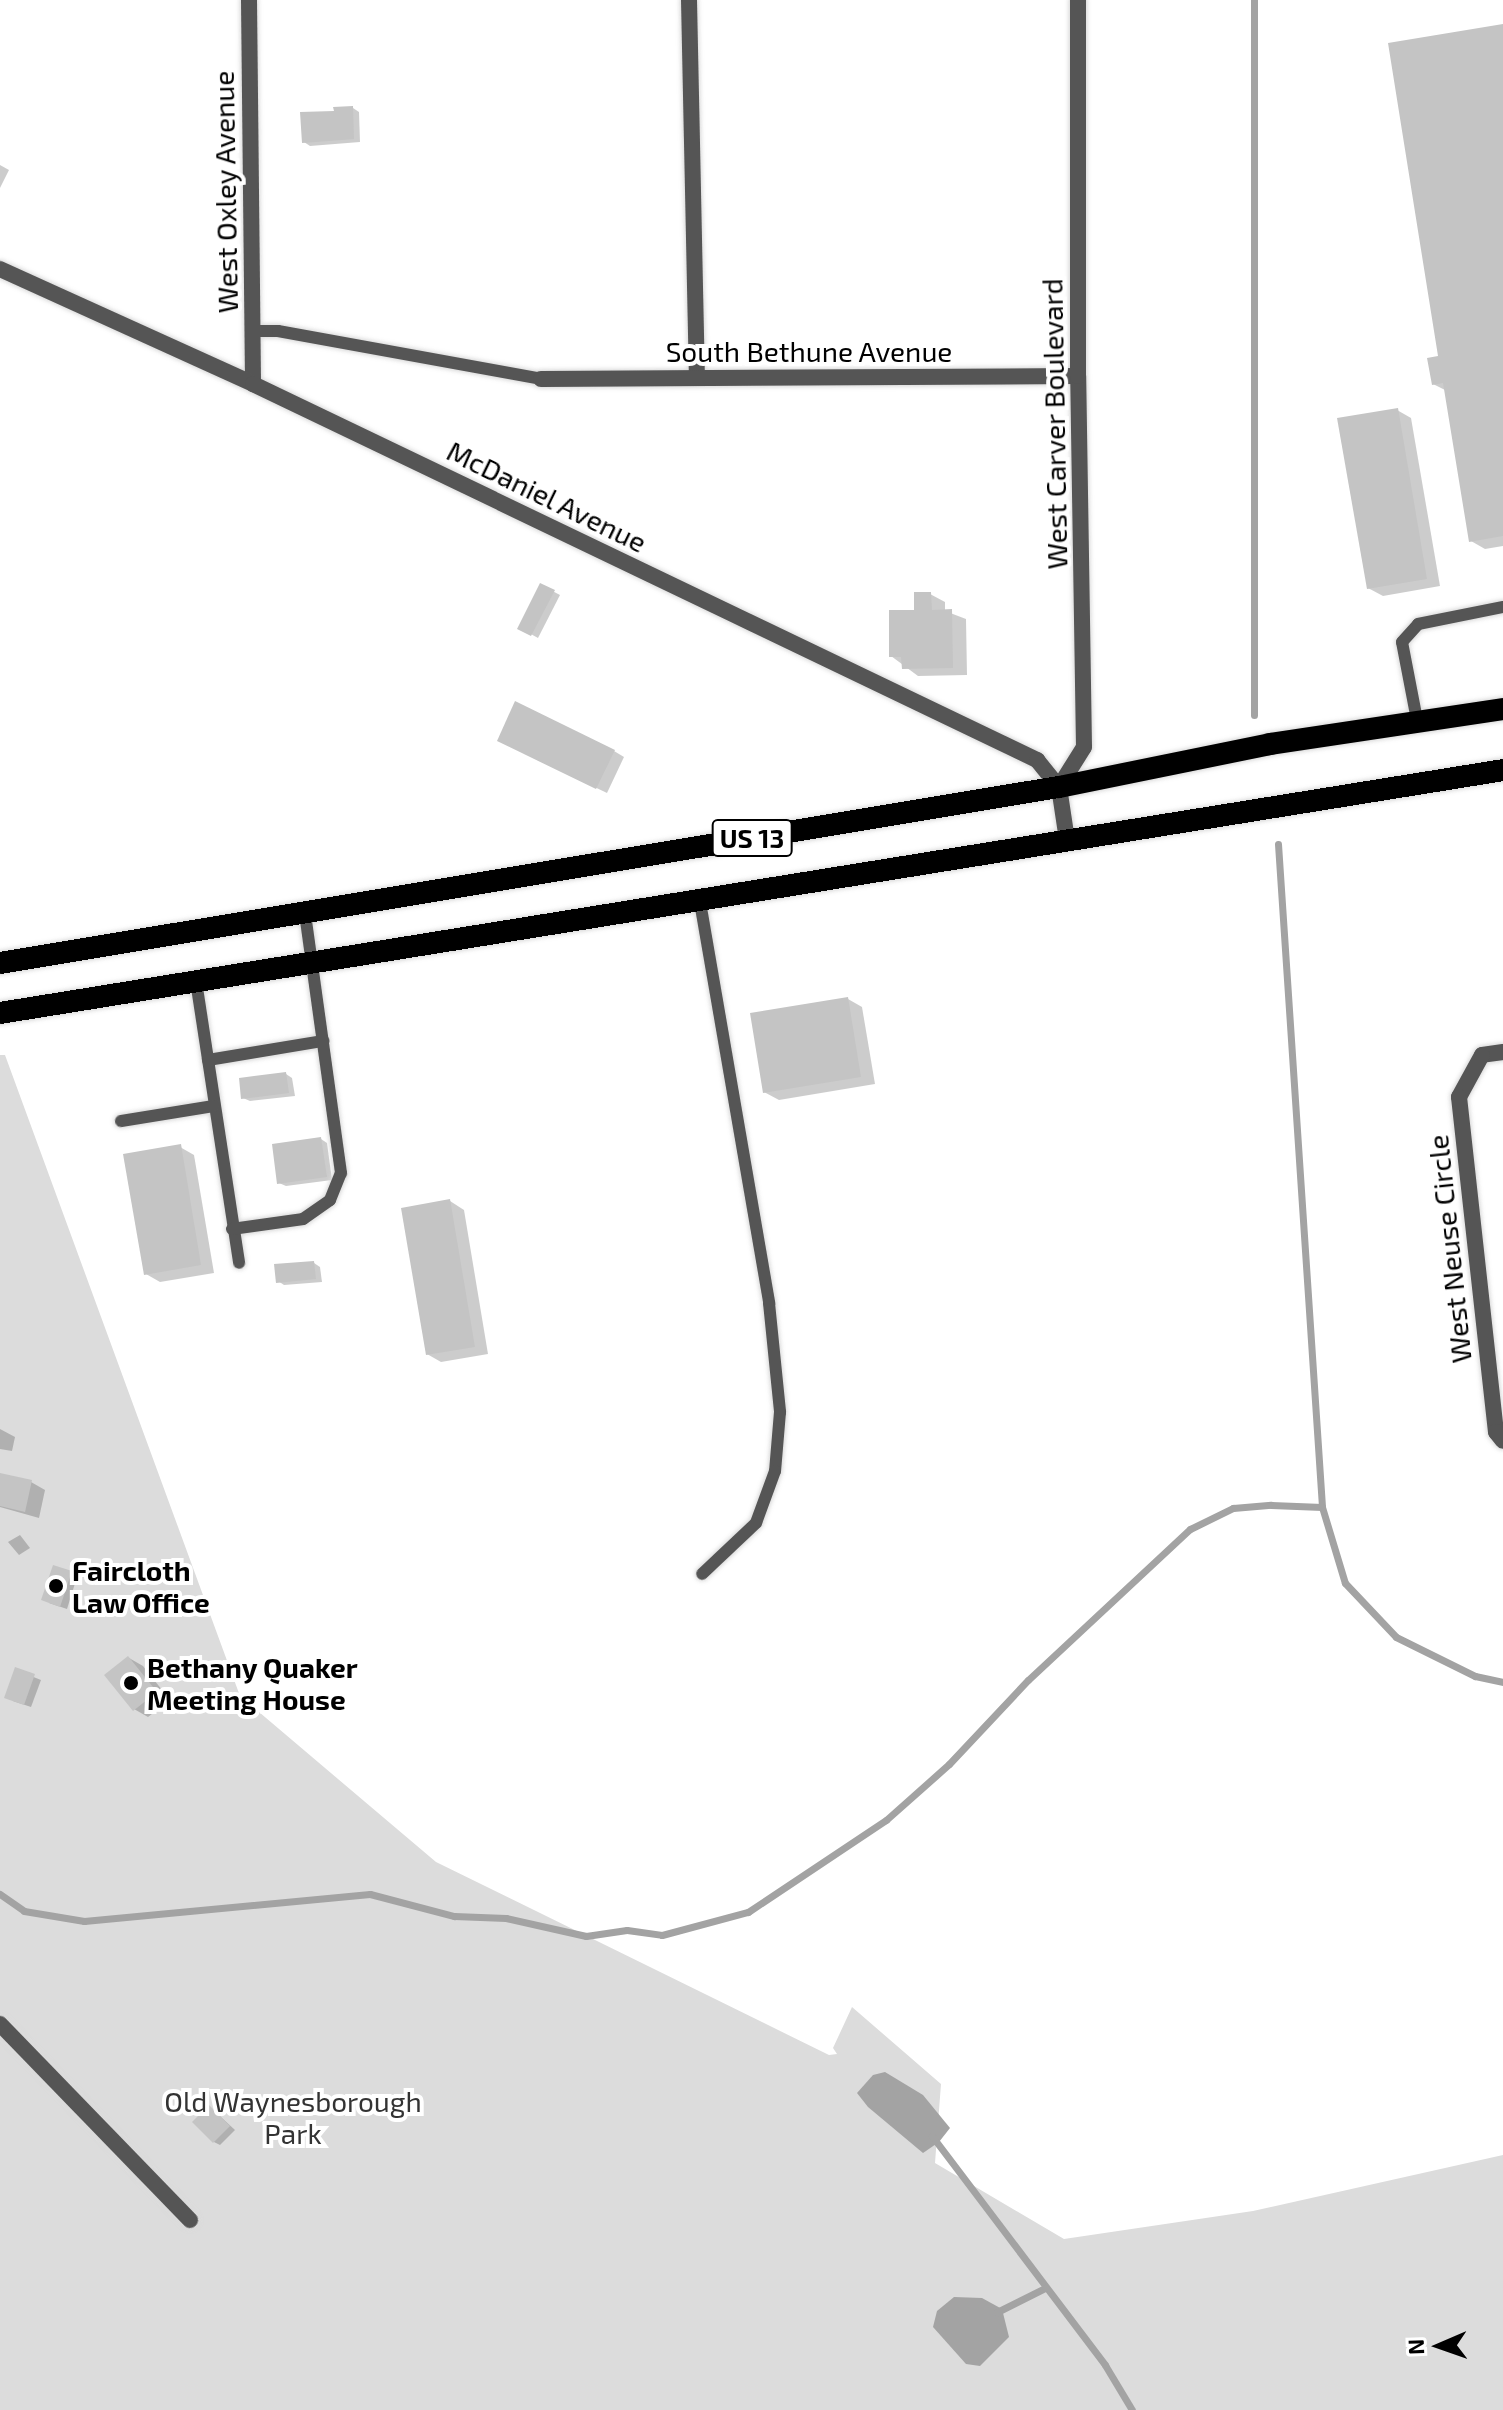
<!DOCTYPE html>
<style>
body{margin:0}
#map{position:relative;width:1503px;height:2410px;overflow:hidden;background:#fff;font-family:"Exo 2",sans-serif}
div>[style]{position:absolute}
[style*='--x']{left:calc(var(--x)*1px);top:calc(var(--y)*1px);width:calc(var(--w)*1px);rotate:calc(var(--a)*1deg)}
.green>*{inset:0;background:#dcdcdc}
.water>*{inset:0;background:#a3a3a3}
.shadow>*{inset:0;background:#0003}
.stream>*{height:7px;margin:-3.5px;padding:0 3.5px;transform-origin:3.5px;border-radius:3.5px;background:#a3a3a3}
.building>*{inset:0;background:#c4c4c4}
.roads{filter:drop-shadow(0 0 2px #dbdbdb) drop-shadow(0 0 2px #dbdbdb)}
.service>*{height:12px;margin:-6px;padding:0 6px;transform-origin:6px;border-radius:6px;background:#555}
.minor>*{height:16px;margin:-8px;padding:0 8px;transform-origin:8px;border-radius:8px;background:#555}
.trunk>*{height:22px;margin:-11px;padding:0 11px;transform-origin:11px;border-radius:11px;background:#000}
.dots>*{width:22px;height:22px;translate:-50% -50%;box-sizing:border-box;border:4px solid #fff;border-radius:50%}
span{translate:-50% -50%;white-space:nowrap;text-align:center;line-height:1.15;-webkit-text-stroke:8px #fff;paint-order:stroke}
.shield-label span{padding:2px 6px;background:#fff;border:2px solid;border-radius:6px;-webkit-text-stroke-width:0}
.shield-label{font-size:26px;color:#000;font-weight:700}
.street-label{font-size:28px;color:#000}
.poi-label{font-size:28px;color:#000;font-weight:700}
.left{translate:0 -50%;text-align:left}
.park-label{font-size:28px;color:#333}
.north{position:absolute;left:1399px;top:2306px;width:80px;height:80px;-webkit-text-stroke:6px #fff;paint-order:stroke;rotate:268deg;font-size:22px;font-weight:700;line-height:32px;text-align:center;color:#000}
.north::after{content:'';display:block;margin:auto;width:28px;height:36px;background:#000;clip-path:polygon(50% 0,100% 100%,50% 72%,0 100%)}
</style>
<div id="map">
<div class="green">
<i style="clip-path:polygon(0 1055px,5px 1055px,240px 1696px,436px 1862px,829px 2055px,837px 2054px,833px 2048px,852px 2007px,941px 2084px,935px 2163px,1064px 2239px,1253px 2211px,1503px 2155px,1503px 2410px,0 2410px)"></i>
</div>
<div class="water">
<i style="clip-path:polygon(885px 2072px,923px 2095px,950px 2128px,939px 2142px,923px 2153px,868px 2107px,857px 2093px,873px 2075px)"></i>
<i style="clip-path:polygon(954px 2297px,982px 2298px,1002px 2309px,1009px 2337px,980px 2366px,966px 2364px,933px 2327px,937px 2311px)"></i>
</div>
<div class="shadow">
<i style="clip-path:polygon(1503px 26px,1503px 546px,1485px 549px,1471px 541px,1447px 391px,1433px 384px)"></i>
<i style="clip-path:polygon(353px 108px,359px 112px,360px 142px,310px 146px,304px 142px)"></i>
<i style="clip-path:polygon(0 165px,9px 170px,0 188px)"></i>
<i style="clip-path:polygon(1397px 410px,1411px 418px,1440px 586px,1383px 596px,1368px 588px)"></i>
<i style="clip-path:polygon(541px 585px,560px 595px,538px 638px,520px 628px)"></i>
<i style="clip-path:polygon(930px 594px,945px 602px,945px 611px,966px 619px,967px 675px,918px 676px,891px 656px)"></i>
<i style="clip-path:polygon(509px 746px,614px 751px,624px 757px,607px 793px)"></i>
<i style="clip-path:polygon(848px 999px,862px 1007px,875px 1084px,779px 1100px,764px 1092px)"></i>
<i style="clip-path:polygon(286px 1074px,292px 1078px,295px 1096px,250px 1101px,243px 1098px)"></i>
<i style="clip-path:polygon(321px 1139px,327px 1143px,332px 1180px,286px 1186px,279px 1183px)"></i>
<i style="clip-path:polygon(180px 1147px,194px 1155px,214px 1273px,160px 1282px,146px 1274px)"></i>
<i style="clip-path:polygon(450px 1201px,464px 1210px,488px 1354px,441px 1362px,427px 1354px)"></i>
<i style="clip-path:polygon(314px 1263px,320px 1267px,322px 1282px,284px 1285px,278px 1281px)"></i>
<i style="clip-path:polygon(0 1429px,15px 1437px,12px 1451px,0 1449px)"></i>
<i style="clip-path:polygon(0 1475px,31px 1482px,45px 1490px,39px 1518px,0 1507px)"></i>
<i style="clip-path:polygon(20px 1535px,30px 1548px,19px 1555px,8px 1542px)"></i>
<i style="clip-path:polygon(71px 1573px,77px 1577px,67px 1609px,49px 1603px)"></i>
<i style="clip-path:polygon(129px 1658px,143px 1666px,170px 1700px,148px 1717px,134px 1709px)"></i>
<i style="clip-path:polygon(16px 1670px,41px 1680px,31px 1707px,13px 1701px)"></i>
<i style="clip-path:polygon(210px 2107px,235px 2130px,220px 2145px,214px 2142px)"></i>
</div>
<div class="stream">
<i style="--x:1254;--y:0;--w:715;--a:90"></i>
<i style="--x:1278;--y:844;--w:664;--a:86.2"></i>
<i style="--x:1322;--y:1507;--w:79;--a:73.2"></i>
<i style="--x:1345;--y:1583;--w:74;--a:46.6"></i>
<i style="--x:1396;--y:1637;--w:88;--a:26.3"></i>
<i style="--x:1475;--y:1676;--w:29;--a:12"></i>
<i style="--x:0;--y:1894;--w:29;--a:35"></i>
<i style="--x:24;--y:1911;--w:61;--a:9.5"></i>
<i style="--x:84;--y:1921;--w:287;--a:-5.4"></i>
<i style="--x:370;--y:1894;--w:87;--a:14.7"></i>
<i style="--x:454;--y:1916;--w:52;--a:2.2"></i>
<i style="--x:506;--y:1918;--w:82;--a:12.7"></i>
<i style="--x:586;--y:1936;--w:41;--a:-8.3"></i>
<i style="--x:627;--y:1930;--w:35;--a:8"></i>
<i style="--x:662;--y:1935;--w:89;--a:-15"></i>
<i style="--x:748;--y:1912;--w:166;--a:-33.7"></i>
<i style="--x:886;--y:1820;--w:84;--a:-41.6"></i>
<i style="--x:949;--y:1764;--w:115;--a:-46.8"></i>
<i style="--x:1028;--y:1680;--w:221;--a:-43"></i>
<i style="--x:1190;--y:1529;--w:48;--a:-26"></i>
<i style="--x:1233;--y:1508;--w:38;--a:-5"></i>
<i style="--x:1271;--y:1505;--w:51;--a:2.2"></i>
<i style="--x:932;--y:2136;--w:287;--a:52.9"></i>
<i style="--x:1105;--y:2365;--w:52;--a:59"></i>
<i style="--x:997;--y:2312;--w:54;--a:-26.6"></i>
</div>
<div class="building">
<i style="clip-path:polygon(1503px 24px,1503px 536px,1469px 542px,1443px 383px,1432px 385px,1427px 358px,1438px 356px,1388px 43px)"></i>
<i style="clip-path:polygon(353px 106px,354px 139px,302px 143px,300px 112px,334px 111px,333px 107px)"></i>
<i style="clip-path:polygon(1398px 408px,1427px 579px,1367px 589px,1337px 418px)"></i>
<i style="clip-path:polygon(540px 583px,555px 590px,531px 636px,517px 629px)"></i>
<i style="clip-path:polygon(914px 592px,931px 592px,932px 610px,952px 609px,953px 668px,902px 669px,901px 657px,889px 657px,889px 610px,914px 610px)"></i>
<i style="clip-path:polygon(515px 701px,615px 750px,596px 789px,497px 741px)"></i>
<i style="clip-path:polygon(848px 997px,861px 1077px,763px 1093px,750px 1013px)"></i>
<i style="clip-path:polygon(286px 1072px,289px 1093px,241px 1099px,239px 1078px)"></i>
<i style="clip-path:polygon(321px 1137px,327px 1177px,277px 1184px,272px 1144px)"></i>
<i style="clip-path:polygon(181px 1144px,201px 1265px,144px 1275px,123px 1154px)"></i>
<i style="clip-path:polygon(450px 1199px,475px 1347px,426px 1355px,401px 1208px)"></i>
<i style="clip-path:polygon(314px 1261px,316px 1279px,276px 1283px,274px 1264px)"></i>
<i style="clip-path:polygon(0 1473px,32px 1480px,25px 1512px,0 1506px)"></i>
<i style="clip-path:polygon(53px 1565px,72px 1571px,60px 1607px,41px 1600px)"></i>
<i style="clip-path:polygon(128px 1656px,157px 1692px,133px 1711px,104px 1675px)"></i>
<i style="clip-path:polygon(15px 1667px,35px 1674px,24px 1705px,4px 1698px)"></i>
<i style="clip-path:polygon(209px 2105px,230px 2126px,213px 2143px,192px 2122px)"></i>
</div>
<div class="roads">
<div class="service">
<i style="--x:253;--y:331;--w:25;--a:0"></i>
<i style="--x:278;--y:331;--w:267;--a:10.3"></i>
<i style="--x:1417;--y:720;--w:79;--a:-100.9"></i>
<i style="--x:1402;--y:642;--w:24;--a:-48"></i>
<i style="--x:1418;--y:624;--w:87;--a:-11.3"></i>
<i style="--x:700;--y:902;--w:407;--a:80.2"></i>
<i style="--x:769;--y:1303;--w:110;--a:84.2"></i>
<i style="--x:780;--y:1412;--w:59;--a:94.8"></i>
<i style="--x:775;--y:1471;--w:55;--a:110.1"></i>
<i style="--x:756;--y:1523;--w:74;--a:136.6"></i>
<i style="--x:196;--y:981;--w:285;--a:81.3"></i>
<i style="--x:208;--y:1060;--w:117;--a:-9.4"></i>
<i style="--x:121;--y:1121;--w:94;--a:-9.2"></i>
<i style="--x:232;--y:1229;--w:72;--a:-8"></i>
<i style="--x:303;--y:1219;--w:33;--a:-35"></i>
<i style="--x:330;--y:1200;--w:29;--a:-68"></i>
<i style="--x:341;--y:1173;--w:262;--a:-97.9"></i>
</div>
<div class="minor">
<i style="--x:249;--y:0;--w:384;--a:89.4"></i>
<i style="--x:689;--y:0;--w:378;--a:88.8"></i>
<i style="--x:0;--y:269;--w:278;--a:24.4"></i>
<i style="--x:253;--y:384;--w:870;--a:25.62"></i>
<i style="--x:1037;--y:760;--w:35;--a:51"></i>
<i style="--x:541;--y:379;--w:537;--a:-0.32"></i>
<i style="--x:1067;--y:840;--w:54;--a:-98.6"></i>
<i style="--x:1059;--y:787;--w:47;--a:-58"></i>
<i style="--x:1084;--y:747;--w:371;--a:-90.9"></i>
<i style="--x:1078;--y:376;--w:376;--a:-90"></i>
<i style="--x:1503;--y:1052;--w:21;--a:172"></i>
<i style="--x:1482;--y:1055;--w:48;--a:118.7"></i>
<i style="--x:1459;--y:1097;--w:337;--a:83.7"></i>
<i style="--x:1496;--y:1432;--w:11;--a:52"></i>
<i style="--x:0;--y:2024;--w:273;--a:45.9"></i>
</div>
<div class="trunk">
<i style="--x:0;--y:963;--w:1074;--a:-9.44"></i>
<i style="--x:1059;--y:787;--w:215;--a:-11.5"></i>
<i style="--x:1270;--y:744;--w:236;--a:-8.5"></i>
<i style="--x:0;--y:1013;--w:1523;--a:-9.18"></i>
</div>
</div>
<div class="dots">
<i style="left:56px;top:1586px;background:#000"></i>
<i style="left:131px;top:1683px;background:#000"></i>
</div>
<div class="shield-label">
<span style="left:752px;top:838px">US 13</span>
</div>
<div class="street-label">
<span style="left:225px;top:192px;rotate:-91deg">West Oxley Avenue</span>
<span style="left:809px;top:351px">South Bethune Avenue</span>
<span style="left:1054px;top:424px;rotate:-91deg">West Carver Boulevard</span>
<span style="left:547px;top:496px;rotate:26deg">McDaniel Avenue</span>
<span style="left:1449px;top:1249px;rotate:-96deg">West Neuse Circle</span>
</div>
<div class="poi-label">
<span class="left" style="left:72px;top:1586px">Faircloth<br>Law Office</span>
<span class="left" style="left:147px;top:1683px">Bethany Quaker<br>Meeting House</span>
</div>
<div class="park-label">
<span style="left:293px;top:2117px">Old Waynesborough<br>Park</span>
</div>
<div class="north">N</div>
</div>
